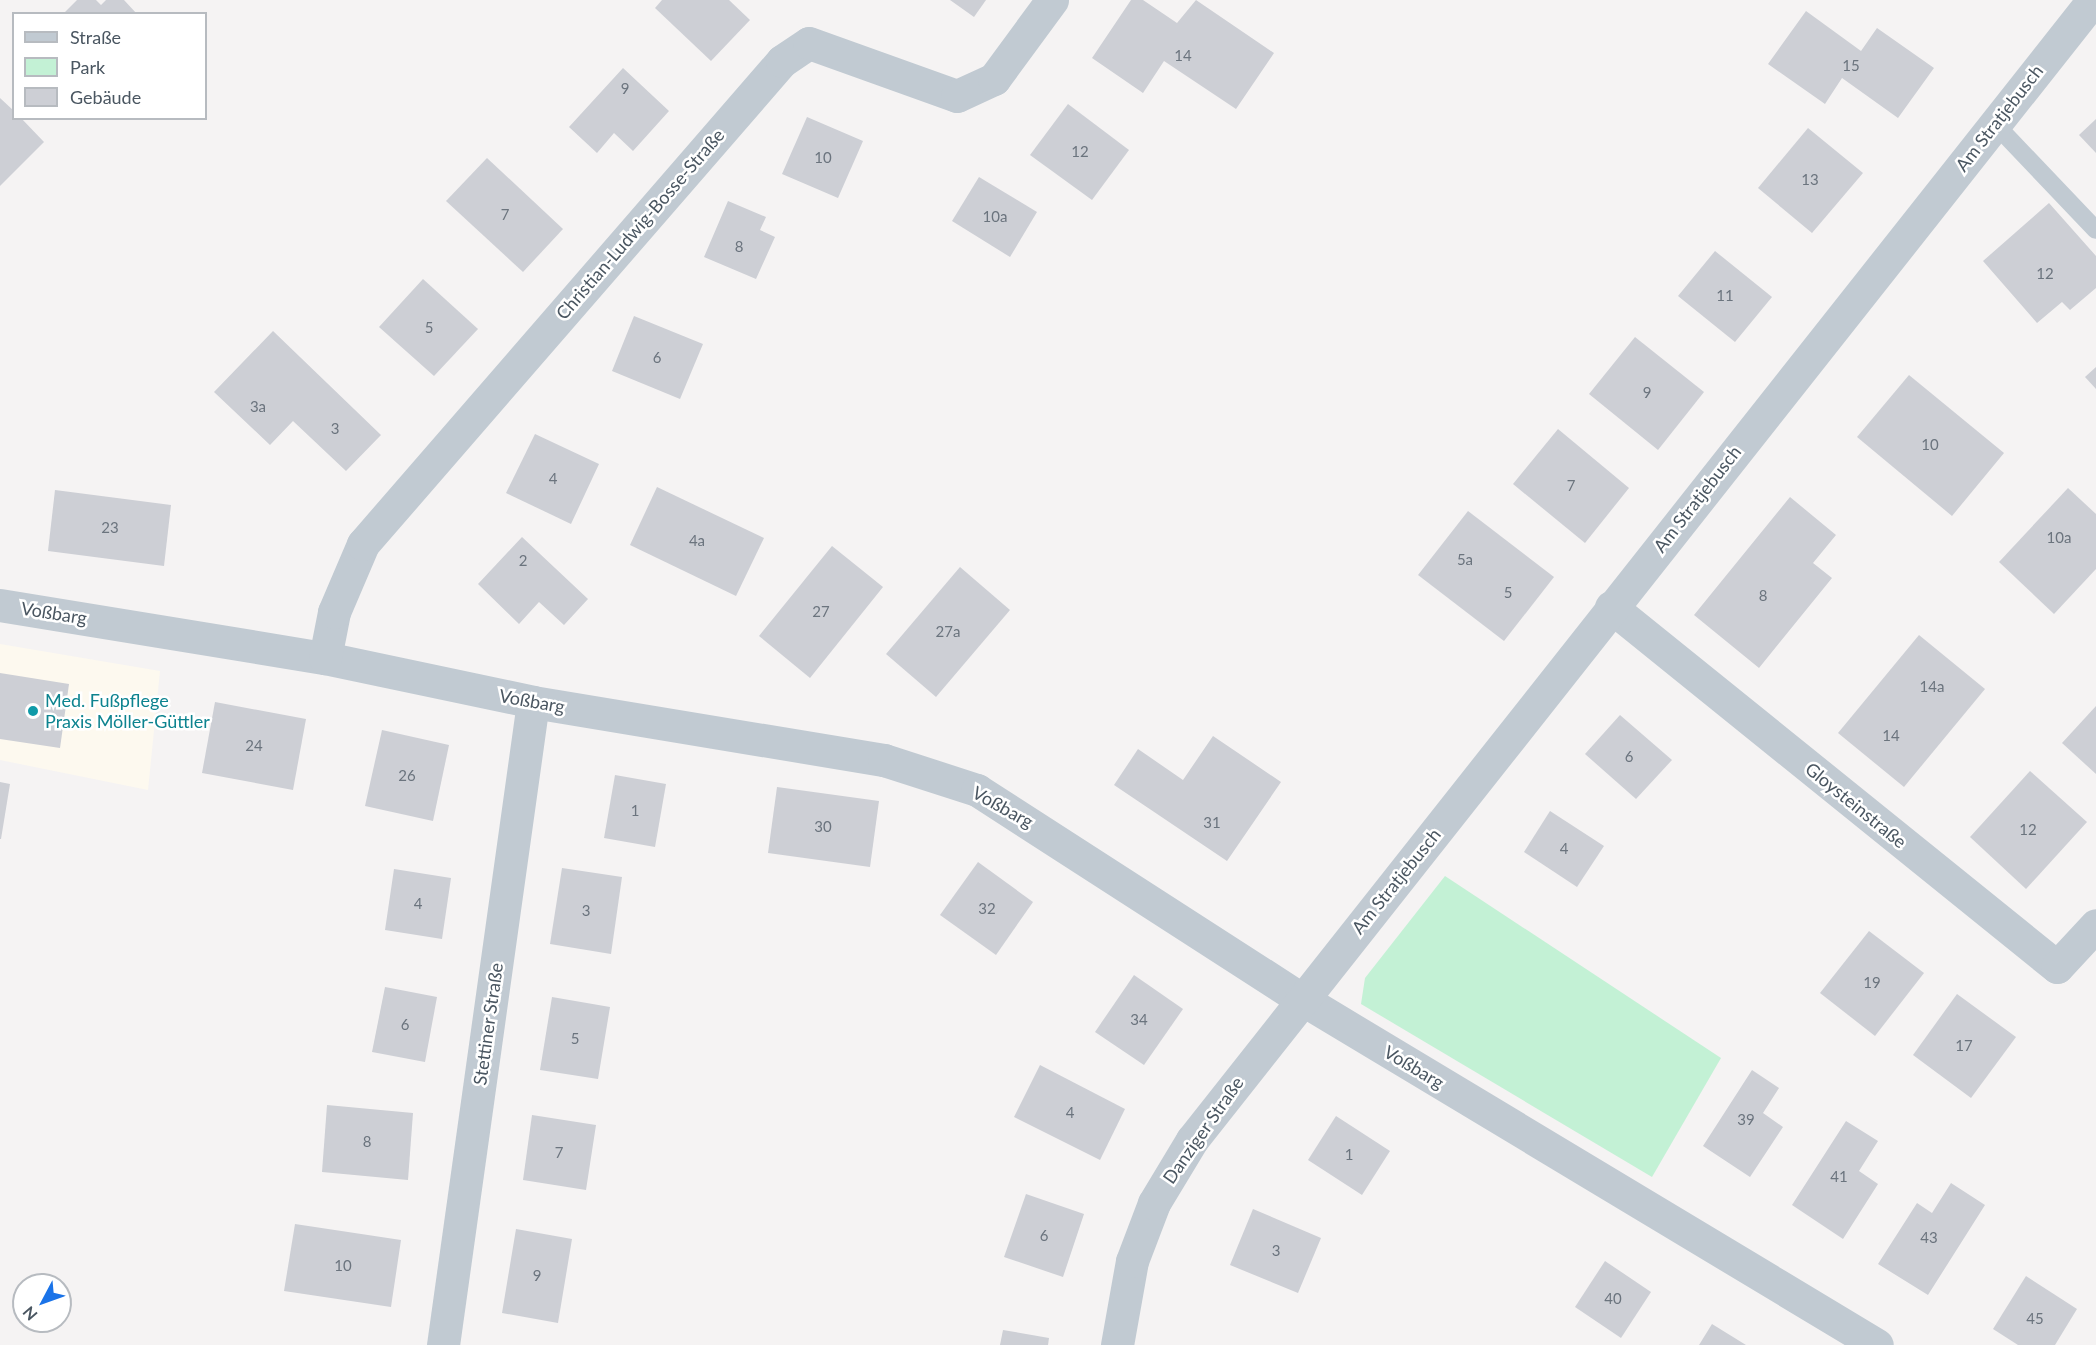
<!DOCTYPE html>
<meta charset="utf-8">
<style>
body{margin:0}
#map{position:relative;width:2096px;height:1345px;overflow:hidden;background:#f5f3f3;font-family:Lato,sans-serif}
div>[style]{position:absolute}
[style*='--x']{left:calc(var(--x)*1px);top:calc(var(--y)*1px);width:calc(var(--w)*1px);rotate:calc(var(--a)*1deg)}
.commercial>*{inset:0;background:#fdf9ef}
.green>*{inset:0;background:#c3f1d5}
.building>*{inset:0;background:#cdcfd5}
.lane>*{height:18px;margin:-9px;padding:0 9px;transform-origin:9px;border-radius:9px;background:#c1cad2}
.street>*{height:33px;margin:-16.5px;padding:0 16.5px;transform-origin:16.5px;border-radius:16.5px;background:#c1cad2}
.dots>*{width:16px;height:16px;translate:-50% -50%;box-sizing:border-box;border:3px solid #fff;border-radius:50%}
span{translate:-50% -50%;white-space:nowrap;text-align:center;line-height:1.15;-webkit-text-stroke:5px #fff;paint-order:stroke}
.number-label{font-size:15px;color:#6b747e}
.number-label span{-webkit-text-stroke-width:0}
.street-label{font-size:18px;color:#4a5661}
.culture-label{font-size:18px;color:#0d838f}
.left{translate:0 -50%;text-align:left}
.legend{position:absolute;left:12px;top:12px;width:195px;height:108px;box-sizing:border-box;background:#fff;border:2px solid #b7bbc0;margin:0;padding:8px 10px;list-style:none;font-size:18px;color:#4a5661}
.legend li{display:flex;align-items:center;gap:12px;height:30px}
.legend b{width:30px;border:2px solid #b7bbc0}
.north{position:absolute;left:12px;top:1273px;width:60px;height:60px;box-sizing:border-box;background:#fff;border:2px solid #b7bbc0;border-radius:50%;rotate:229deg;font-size:16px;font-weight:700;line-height:24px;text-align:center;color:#4a5661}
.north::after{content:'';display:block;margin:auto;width:21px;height:27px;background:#1a73e8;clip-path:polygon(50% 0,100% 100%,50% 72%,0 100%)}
</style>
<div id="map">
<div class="commercial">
<i style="clip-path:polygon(0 644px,160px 671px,148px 790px,0 760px)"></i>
</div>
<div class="green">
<i style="clip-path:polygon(1445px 876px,1721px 1058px,1652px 1177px,1361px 1004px,1365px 978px)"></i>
</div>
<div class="building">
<i style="clip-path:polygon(77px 0,96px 0,101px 5px,106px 0,124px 0,137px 14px,63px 14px)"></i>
<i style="clip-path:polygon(662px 0,729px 0,750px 20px,711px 61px,655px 8px)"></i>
<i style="clip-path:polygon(950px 0,986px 0,974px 17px)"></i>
<i style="clip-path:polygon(1131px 0,1143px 0,1177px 23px,1196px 0,1274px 53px,1236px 109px,1164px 61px,1143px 93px,1092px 58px)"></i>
<i style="clip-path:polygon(1806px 11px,1861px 51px,1877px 28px,1934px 68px,1898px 118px,1842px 78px,1825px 104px,1768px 64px)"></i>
<i style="clip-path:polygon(623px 68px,669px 111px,633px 151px,614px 133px,597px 153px,569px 127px)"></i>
<i style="clip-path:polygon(0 98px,14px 111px,14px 118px,21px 118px,44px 142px,0 186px)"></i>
<i style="clip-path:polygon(1068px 104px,1129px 150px,1092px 200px,1030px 155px)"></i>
<i style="clip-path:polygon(807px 117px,863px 141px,838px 198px,782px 174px)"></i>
<i style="clip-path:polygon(2096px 119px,2096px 153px,2079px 135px)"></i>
<i style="clip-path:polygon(1808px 128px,1863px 173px,1812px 233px,1758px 188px)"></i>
<i style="clip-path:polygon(487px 158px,563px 229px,523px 272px,446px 201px)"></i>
<i style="clip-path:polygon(979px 177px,1037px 212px,1010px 257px,952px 221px)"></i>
<i style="clip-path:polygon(728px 201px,766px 217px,760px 230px,775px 237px,756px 279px,704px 257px)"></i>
<i style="clip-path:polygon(2049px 203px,2096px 256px,2096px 288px,2070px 310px,2062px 302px,2037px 323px,1983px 261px)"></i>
<i style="clip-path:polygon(1715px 251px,1772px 297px,1735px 342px,1678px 296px)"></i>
<i style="clip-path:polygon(423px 279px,478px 329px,434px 376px,379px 327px)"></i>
<i style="clip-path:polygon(634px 316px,703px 344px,680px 399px,612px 371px)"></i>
<i style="clip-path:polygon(273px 331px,381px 435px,346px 471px,293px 421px,270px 445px,214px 392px)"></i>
<i style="clip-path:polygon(1635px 337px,1704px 392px,1658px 450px,1589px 394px)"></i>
<i style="clip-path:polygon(2096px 367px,2096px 389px,2085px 377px)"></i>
<i style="clip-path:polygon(1909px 375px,2004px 453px,1952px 516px,1857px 437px)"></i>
<i style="clip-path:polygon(1558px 429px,1629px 488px,1585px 543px,1513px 484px)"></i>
<i style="clip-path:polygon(535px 434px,599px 464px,571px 524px,506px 493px)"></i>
<i style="clip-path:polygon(657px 487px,764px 538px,736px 596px,630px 545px)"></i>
<i style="clip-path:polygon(2068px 488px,2096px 514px,2096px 569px,2054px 614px,1999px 562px)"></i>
<i style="clip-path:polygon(55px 490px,171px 505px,164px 566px,48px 551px)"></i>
<i style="clip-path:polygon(1790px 497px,1836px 535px,1813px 563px,1832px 578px,1759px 668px,1694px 615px)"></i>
<i style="clip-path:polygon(1468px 511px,1554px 577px,1504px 641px,1418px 575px)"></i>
<i style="clip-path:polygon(522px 537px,588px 599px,564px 625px,539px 602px,519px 624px,478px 584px)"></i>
<i style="clip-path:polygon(832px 546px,883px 587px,810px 678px,759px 636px)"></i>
<i style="clip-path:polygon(960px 567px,1010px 610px,936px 697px,886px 654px)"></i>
<i style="clip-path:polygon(1919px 635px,1985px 689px,1904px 787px,1838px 733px)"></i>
<i style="clip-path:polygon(0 673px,69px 684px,60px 748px,0 739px)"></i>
<i style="clip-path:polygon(215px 702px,306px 719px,293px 790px,202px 773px)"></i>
<i style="clip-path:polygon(2096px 706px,2096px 774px,2062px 743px)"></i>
<i style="clip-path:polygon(1620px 715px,1672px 760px,1636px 799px,1585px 754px)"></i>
<i style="clip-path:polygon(382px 730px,449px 745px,433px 821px,365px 806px)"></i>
<i style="clip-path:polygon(1213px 736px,1281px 782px,1227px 861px,1114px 785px,1138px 749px,1183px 780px)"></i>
<i style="clip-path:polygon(2030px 771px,2087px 822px,2026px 889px,1970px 837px)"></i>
<i style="clip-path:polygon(615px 775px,666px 784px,655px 847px,604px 838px)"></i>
<i style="clip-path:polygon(0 782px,10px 784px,1px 839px,0 839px)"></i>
<i style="clip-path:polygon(777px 787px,879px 801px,870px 867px,768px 853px)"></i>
<i style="clip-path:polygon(1550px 811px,1604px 846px,1577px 887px,1524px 852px)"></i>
<i style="clip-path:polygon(978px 862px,1033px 902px,996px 955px,940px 915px)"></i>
<i style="clip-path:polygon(562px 868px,622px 877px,611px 954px,550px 944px)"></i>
<i style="clip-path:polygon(394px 869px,451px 878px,442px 939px,385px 930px)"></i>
<i style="clip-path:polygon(1869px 931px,1924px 973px,1875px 1036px,1820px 993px)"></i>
<i style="clip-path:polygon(1134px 975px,1183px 1009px,1144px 1065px,1095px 1032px)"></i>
<i style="clip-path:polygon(385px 987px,437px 997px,425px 1062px,372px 1052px)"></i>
<i style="clip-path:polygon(1957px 994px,2016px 1037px,1971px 1098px,1913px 1055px)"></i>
<i style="clip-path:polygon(552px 997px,610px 1007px,598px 1079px,540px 1070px)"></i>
<i style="clip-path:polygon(1040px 1065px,1125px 1109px,1100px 1160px,1014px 1117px)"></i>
<i style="clip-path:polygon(1752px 1070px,1779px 1088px,1763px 1113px,1783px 1127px,1750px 1177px,1703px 1146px)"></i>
<i style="clip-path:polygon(327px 1105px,413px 1113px,408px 1180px,322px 1172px)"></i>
<i style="clip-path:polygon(532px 1115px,596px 1125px,586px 1190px,523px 1180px)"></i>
<i style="clip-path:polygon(1336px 1116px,1390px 1151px,1362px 1195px,1308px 1160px)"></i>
<i style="clip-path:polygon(1846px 1121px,1878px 1141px,1859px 1171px,1878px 1184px,1843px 1239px,1792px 1205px)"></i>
<i style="clip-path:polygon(1951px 1183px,1985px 1205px,1928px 1295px,1878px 1264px,1917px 1203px,1932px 1213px)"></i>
<i style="clip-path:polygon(1026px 1194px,1084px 1214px,1063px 1277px,1004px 1257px)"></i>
<i style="clip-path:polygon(1253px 1209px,1321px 1238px,1298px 1293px,1230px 1265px)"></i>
<i style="clip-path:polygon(295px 1224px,401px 1240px,391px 1307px,284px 1291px)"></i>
<i style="clip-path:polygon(516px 1229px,572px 1239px,558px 1323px,502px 1313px)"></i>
<i style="clip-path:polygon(1605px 1261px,1651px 1292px,1621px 1338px,1575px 1307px)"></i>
<i style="clip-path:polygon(2026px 1276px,2077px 1309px,2055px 1345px,2018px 1345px,1993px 1329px)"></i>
<i style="clip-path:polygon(1712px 1324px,1746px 1345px,1699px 1345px)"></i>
<i style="clip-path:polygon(1003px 1330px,1049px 1338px,1048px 1345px,1000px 1345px)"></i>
</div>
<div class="lane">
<i style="--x:1995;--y:124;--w:146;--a:46.4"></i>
</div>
<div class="street">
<i style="--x:0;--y:605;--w:329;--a:9.3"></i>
<i style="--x:325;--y:658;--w:213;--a:11.9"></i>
<i style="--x:533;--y:702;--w:356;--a:9.4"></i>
<i style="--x:884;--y:760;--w:98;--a:17.9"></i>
<i style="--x:977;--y:790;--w:384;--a:32.8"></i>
<i style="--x:1300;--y:998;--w:673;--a:31.02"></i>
<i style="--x:1611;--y:607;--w:573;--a:38.91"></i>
<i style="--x:2057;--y:967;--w:57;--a:-47.1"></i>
<i style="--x:325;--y:658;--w:47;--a:-78.9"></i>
<i style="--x:334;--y:612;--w:74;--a:-66.9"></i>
<i style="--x:363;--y:544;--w:639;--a:-49.06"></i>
<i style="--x:782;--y:61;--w:32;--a:-34"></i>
<i style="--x:809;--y:43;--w:157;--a:19.7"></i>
<i style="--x:957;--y:96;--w:41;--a:-24.7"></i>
<i style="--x:994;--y:79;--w:98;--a:-53.7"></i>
<i style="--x:443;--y:1345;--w:649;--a:-82.03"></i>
<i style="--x:1117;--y:1345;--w:85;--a:-79.9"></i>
<i style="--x:1132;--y:1261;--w:62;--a:-69.2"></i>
<i style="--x:1154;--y:1203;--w:74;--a:-58.9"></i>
<i style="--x:1192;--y:1140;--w:1453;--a:-51.68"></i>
</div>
<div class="dots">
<i style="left:33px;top:711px;background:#0f9aa8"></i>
</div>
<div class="number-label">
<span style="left:1183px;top:56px">14</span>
<span style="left:1851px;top:66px">15</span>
<span style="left:625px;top:89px">9</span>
<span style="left:1080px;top:152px">12</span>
<span style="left:823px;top:158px">10</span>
<span style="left:1810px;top:180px">13</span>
<span style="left:505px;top:215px">7</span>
<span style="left:995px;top:217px">10a</span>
<span style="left:739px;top:247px">8</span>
<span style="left:2045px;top:274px">12</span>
<span style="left:1725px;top:296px">11</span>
<span style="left:429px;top:328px">5</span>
<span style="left:657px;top:358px">6</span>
<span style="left:1647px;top:393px">9</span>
<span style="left:258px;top:407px">3a</span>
<span style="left:335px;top:429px">3</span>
<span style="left:1930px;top:445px">10</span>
<span style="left:553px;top:479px">4</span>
<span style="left:1571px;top:486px">7</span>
<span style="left:110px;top:528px">23</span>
<span style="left:2059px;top:538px">10a</span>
<span style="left:697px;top:541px">4a</span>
<span style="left:1465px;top:560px">5a</span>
<span style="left:523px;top:561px">2</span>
<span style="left:1508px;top:593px">5</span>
<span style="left:1763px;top:596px">8</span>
<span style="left:821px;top:612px">27</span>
<span style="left:948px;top:632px">27a</span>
<span style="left:1932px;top:687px">14a</span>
<span style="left:1891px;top:736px">14</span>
<span style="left:254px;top:746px">24</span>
<span style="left:1629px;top:757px">6</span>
<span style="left:407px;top:776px">26</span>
<span style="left:635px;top:811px">1</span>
<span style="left:1212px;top:823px">31</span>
<span style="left:823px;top:827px">30</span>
<span style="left:2028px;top:830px">12</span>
<span style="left:1564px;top:849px">4</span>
<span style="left:418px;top:904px">4</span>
<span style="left:987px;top:909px">32</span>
<span style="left:586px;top:911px">3</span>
<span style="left:1872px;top:983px">19</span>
<span style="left:1139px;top:1020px">34</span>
<span style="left:405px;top:1025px">6</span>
<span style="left:575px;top:1039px">5</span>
<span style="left:1964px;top:1046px">17</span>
<span style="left:1070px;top:1113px">4</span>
<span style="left:1746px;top:1120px">39</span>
<span style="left:367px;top:1142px">8</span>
<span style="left:559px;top:1153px">7</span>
<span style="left:1349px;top:1155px">1</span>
<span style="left:1839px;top:1177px">41</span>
<span style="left:1044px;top:1236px">6</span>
<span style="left:1929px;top:1238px">43</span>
<span style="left:1276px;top:1251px">3</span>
<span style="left:343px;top:1266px">10</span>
<span style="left:537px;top:1276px">9</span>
<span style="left:1613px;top:1299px">40</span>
<span style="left:2035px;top:1319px">45</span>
</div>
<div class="street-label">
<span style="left:1999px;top:118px;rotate:-52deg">Am Stratjebusch</span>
<span style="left:640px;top:224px;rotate:-49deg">Christian-Ludwig-Bosse-Straße</span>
<span style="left:1697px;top:499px;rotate:-52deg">Am Stratjebusch</span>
<span style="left:54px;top:613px;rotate:9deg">Voßbarg</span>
<span style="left:532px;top:701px;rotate:10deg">Voßbarg</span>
<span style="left:1856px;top:805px;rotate:39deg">Gloysteinstraße</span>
<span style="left:1003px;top:807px;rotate:29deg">Voßbarg</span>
<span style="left:1396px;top:881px;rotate:-51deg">Am Stratjebusch</span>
<span style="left:488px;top:1024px;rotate:-82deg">Stettiner Straße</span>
<span style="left:1414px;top:1067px;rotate:31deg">Voßbarg</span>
<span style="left:1203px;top:1130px;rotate:-55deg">Danziger Straße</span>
</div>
<div class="culture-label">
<span class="left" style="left:45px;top:711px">Med. Fußpflege<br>Praxis Möller-Güttler</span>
</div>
<ul class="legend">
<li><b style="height:8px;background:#c1cad2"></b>Straße</li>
<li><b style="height:16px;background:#c3f1d5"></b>Park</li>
<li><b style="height:16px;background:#cdcfd5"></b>Gebäude</li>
</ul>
<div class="north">N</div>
</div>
